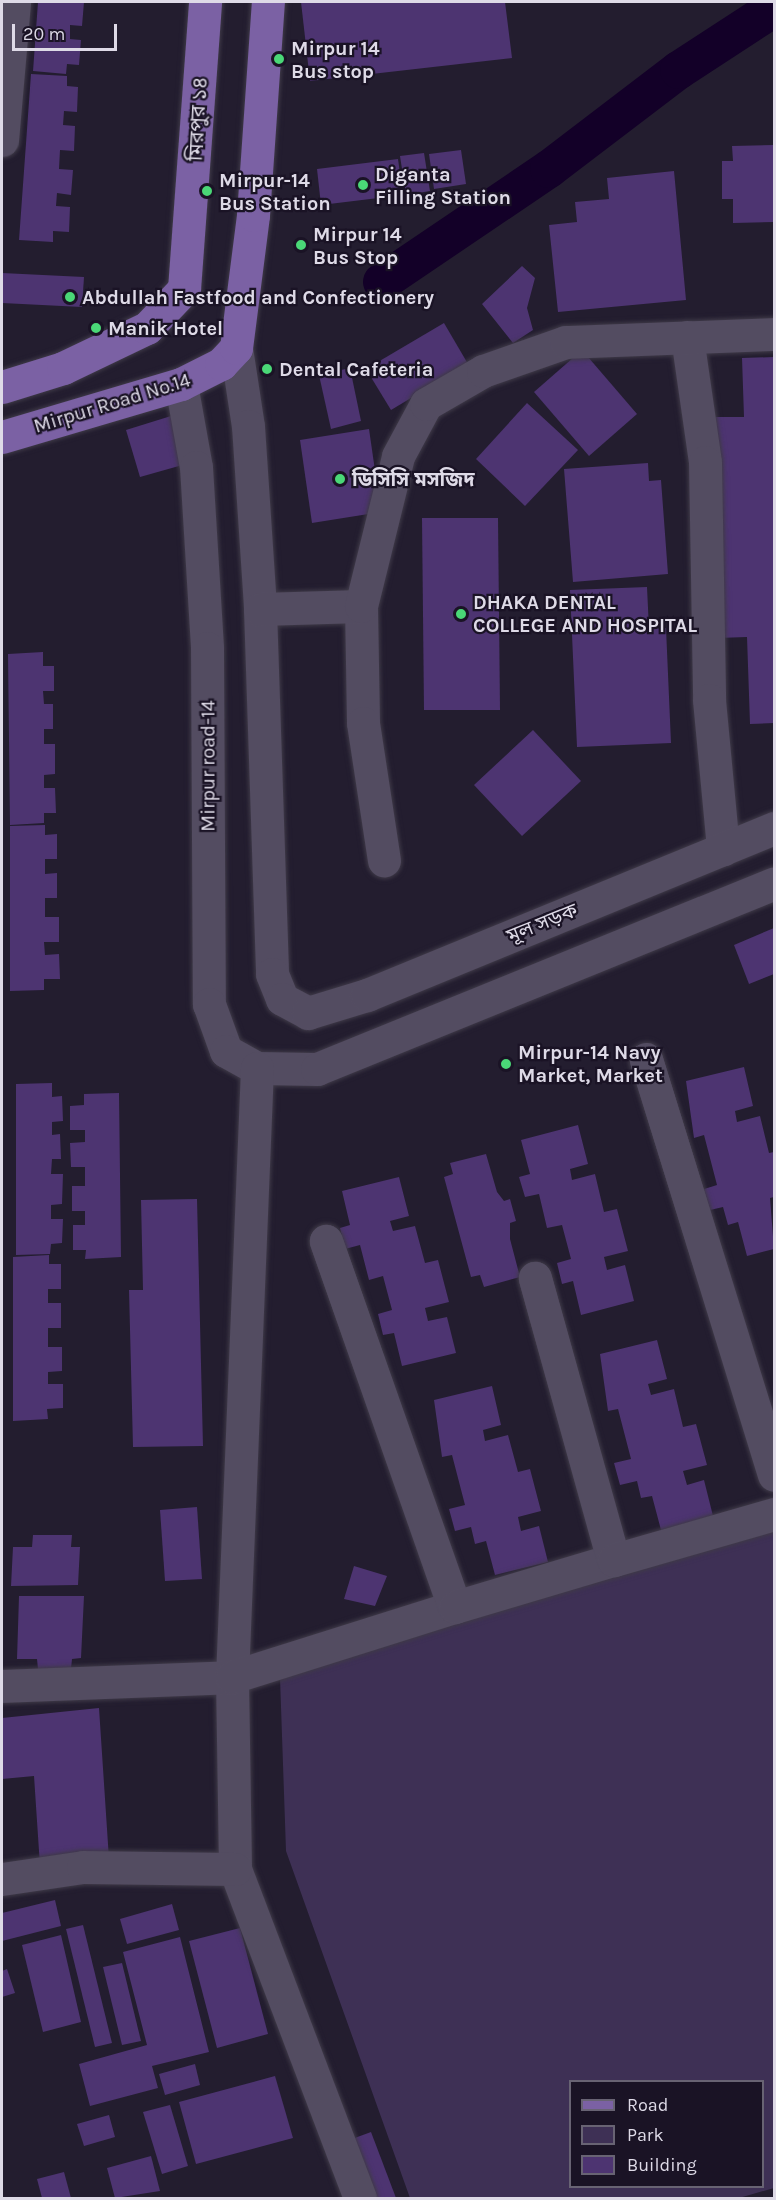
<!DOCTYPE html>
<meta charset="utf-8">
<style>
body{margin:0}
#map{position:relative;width:776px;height:2200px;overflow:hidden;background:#231d2f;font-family:Karla,"Noto Sans Bengali",sans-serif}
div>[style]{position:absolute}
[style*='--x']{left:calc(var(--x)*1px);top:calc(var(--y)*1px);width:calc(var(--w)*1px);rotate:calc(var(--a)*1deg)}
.green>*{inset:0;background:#3e3055}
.canal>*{height:38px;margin:-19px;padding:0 19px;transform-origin:19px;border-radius:19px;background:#130028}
.building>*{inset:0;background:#4d3471}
.roads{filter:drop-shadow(0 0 2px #3f3a48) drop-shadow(0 0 2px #3f3a48)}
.minor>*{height:33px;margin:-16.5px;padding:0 16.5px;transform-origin:16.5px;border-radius:16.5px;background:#534c61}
.major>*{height:33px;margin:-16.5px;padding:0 16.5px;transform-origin:16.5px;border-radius:16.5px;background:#7b61a4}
.dots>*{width:16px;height:16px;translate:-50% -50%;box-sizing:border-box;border:3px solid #1a1325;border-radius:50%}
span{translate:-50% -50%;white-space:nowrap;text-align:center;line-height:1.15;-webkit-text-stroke:4.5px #1a1325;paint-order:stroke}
.poi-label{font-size:20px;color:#dedae7;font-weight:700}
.left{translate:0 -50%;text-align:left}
.street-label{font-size:20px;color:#dedae7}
.frame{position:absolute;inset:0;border:3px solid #dedae7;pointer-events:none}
.legend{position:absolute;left:569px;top:2080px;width:195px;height:108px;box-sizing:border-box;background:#1a1325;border:2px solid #686373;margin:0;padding:8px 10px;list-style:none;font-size:18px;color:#dedae7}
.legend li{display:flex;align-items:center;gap:12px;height:30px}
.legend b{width:30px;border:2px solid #686373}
.scale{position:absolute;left:12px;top:24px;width:105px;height:27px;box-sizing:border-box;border:3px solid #dedae7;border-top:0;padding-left:8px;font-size:18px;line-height:21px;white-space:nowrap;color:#dedae7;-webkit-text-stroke:4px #1a1325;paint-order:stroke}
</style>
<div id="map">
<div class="green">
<i style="clip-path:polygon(evenodd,774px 1524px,774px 2188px,739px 2198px,410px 2198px,286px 1851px,280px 1678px,774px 1524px,570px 2082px,762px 2082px,762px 2186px,570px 2186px,570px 2082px)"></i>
</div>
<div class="canal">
<i style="--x:382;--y:282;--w:202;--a:-34.1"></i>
<i style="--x:549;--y:169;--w:163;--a:-37.3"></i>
<i style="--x:679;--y:70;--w:113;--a:-33.1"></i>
</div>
<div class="building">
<i style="clip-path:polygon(38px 2px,84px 2px,82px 26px,70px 25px,70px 39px,81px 40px,79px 65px,67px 64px,66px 74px,33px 71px)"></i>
<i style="clip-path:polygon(301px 2px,505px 2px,512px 58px,310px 81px)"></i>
<i style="clip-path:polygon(31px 74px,67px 76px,67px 86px,78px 87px,77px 112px,64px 111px,63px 125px,75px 126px,74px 151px,60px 150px,59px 169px,73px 170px,71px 195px,57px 193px,56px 206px,70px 207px,69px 232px,53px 231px,53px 242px,19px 240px)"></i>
<i style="clip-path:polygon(774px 145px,774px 222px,733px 223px,733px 199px,722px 199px,722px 161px,733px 161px,732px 146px)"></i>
<i style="clip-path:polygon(461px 150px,466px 184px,434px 189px,429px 154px)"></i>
<i style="clip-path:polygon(424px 153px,430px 191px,406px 195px,400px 156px)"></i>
<i style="clip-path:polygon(398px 159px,403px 195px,321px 205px,317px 169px)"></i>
<i style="clip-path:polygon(674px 171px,686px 300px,558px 312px,549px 225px,577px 222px,575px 202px,609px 199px,607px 178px)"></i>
<i style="clip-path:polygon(522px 266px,535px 278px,527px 308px,533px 330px,513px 343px,482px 304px)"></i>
<i style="clip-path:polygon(2px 273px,84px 277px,82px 307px,2px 303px)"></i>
<i style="clip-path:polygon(444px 323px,468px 364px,391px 410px,366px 369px)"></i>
<i style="clip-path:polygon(582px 350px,637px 414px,589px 456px,534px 392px)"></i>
<i style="clip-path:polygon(774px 357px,774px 723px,750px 724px,747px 637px,718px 638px,710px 417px,744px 417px,742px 358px)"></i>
<i style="clip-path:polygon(350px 368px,361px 421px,331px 429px,319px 375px)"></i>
<i style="clip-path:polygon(527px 403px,578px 450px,525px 506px,476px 459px)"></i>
<i style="clip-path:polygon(171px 416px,186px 464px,140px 477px,126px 430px)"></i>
<i style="clip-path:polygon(369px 429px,381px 512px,312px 523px,300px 440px)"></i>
<i style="clip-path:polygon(648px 463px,649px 481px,661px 480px,668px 574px,573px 582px,564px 469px)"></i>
<i style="clip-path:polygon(422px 518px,498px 518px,500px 710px,424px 710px)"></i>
<i style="clip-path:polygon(647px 587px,649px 629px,666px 628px,671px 743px,577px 747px,570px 590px)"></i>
<i style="clip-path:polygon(43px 652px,43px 666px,54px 666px,54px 691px,43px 691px,44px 704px,53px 704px,53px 729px,44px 729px,44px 744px,55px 744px,55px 774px,44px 775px,44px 788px,55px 788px,56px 813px,44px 813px,44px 823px,10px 825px,8px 654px)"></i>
<i style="clip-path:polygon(533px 730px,581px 781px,522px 836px,474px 785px)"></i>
<i style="clip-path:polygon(45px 825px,45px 835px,57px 834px,57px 859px,45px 859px,45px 874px,57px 873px,57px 898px,45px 898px,45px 917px,59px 917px,59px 942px,44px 942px,45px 955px,59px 954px,60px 979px,44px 979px,44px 990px,10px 991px,10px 826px)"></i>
<i style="clip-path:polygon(774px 928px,774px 974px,749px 984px,734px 945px)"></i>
<i style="clip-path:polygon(744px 1067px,753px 1106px,735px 1111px,737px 1122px,760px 1116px,769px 1153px,774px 1152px,774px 1197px,770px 1198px,774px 1249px,747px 1256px,738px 1222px,728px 1225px,723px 1207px,706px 1211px,701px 1190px,717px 1185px,704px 1135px,694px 1138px,686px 1081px)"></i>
<i style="clip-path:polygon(52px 1083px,52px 1097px,62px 1096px,63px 1121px,52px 1122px,52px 1135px,60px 1134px,61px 1159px,52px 1159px,51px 1174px,63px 1174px,62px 1204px,51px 1205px,51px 1219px,63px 1219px,62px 1243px,51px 1244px,50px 1254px,16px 1255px,16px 1084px)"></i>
<i style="clip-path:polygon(119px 1093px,121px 1257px,85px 1259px,86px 1250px,73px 1250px,73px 1225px,85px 1225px,85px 1211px,72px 1211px,72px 1186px,85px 1186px,85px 1167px,71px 1167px,70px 1143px,85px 1142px,85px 1130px,70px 1130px,70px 1106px,84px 1105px,84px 1094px)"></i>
<i style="clip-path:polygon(578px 1125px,588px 1164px,570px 1169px,572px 1180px,595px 1174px,604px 1212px,617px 1209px,628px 1251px,604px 1257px,607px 1270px,625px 1265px,634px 1301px,581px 1315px,573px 1281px,562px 1284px,557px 1263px,571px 1259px,562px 1225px,547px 1228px,539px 1194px,525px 1197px,519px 1177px,530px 1174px,521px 1140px)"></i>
<i style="clip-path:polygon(486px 1154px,497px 1192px,504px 1201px,510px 1199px,516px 1221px,510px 1223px,510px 1239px,520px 1277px,484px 1287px,480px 1275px,471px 1277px,444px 1177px,453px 1174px,450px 1163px)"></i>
<i style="clip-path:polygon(399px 1177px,409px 1216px,390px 1221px,393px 1231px,415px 1226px,425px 1263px,438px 1260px,449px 1302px,425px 1308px,428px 1321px,447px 1317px,456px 1353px,402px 1366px,394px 1333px,383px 1335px,378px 1314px,392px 1310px,383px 1276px,369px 1280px,360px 1245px,345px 1249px,340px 1228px,350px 1225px,342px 1191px)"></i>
<i style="clip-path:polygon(197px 1199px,203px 1446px,133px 1447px,129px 1290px,143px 1290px,141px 1200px)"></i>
<i style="clip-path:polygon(49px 1255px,49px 1264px,61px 1264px,61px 1289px,48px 1289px,48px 1303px,61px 1303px,61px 1328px,48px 1328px,48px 1347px,62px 1347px,62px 1371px,48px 1372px,48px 1384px,63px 1384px,63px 1408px,47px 1409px,48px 1419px,13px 1421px,13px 1257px)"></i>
<i style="clip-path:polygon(657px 1340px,667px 1379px,648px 1384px,651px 1395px,674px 1389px,683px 1427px,696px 1424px,707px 1465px,683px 1471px,687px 1485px,704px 1480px,713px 1516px,661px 1530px,652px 1496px,641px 1498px,637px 1481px,620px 1485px,614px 1463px,631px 1459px,618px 1409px,608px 1411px,600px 1354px)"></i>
<i style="clip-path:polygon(492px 1386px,501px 1425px,483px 1430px,485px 1441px,508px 1435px,518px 1472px,530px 1469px,541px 1511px,518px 1517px,521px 1531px,539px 1526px,548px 1562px,495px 1575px,486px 1541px,475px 1544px,471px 1527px,455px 1531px,449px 1509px,465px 1505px,452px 1455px,442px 1457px,434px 1400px)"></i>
<i style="clip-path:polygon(197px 1507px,202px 1579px,165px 1581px,160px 1510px)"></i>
<i style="clip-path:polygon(33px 1535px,72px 1535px,71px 1547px,80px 1547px,78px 1585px,11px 1586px,13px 1547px,32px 1547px)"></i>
<i style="clip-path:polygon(354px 1566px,387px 1576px,375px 1606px,344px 1599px)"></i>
<i style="clip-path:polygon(19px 1596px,84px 1596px,81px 1658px,72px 1659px,71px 1669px,38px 1669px,37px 1659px,17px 1659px)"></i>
<i style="clip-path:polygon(99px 1708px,109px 1859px,40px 1866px,34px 1776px,2px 1779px,2px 1718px)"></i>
<i style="clip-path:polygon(55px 1900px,61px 1926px,2px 1941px,2px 1913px)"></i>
<i style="clip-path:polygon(172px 1904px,179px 1930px,127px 1944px,120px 1919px)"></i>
<i style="clip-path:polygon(83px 1925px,112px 2043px,95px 2047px,66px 1929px)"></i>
<i style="clip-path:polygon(240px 1928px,268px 2034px,217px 2048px,189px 1941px)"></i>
<i style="clip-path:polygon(61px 1935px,81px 2022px,43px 2032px,22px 1945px)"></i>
<i style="clip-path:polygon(180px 1937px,209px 2052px,152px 2066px,158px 2088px,90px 2106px,79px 2064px,147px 2045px,123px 1952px)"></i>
<i style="clip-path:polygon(122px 1963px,141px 2041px,122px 2045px,103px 1967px)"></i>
<i style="clip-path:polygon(7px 1969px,15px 1993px,2px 1997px,2px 1971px)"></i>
<i style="clip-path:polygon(195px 2064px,200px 2085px,165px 2095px,159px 2074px)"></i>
<i style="clip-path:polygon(275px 2076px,293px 2138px,196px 2164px,179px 2102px)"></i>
<i style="clip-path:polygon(170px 2105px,188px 2166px,162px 2174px,143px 2112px)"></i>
<i style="clip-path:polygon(109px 2115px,115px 2137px,84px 2146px,77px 2124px)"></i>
<i style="clip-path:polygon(371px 2132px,396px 2198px,375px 2198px,352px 2139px)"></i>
<i style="clip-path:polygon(151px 2156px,160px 2191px,115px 2198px,107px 2168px)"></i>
<i style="clip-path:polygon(64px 2172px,71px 2198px,42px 2198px,37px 2179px)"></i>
</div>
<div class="roads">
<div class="minor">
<i style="--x:2;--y:140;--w:139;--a:-85"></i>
<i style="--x:687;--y:337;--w:126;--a:81.8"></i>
<i style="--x:705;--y:462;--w:238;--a:89"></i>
<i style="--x:709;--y:700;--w:150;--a:84.6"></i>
<i style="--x:236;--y:348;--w:79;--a:81.3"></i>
<i style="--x:248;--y:426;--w:183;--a:86.2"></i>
<i style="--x:260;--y:609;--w:365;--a:88.1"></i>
<i style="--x:272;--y:974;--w:27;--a:68"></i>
<i style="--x:282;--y:999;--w:30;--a:28"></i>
<i style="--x:308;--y:1013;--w:62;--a:-17"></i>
<i style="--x:367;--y:995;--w:440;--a:-22.3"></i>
<i style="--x:181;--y:384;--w:84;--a:79.8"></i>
<i style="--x:196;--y:467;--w:181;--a:86.5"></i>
<i style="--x:207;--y:648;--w:356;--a:89.7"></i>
<i style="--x:209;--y:1004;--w:50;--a:70.1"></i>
<i style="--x:226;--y:1051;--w:35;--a:29"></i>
<i style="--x:257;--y:1068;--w:60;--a:1"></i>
<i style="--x:317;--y:1069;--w:493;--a:-22.1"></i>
<i style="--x:361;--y:606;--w:117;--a:89"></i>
<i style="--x:363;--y:723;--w:139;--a:81.3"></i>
<i style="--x:260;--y:609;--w:101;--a:-1.7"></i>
<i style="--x:361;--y:606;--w:154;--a:-76.1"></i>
<i style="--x:398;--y:456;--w:59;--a:-61.7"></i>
<i style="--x:426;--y:404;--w:66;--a:-30.1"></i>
<i style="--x:483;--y:371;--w:88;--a:-19.3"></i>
<i style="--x:566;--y:342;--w:208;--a:-2.2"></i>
<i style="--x:257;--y:1068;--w:610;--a:92.35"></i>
<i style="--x:232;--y:1677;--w:192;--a:89.1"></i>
<i style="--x:235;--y:1869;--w:352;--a:69.2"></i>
<i style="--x:774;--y:1471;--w:431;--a:-107.3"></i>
<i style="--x:646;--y:1059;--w:435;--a:72.9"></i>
<i style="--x:2;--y:1686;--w:230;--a:-2.2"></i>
<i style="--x:232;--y:1677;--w:233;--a:-17.5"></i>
<i style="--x:454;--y:1607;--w:388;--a:-109.3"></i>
<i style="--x:326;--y:1241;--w:388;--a:70.6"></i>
<i style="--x:455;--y:1607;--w:165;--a:-16.6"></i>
<i style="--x:613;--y:1560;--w:293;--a:-105.5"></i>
<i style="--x:535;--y:1278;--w:293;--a:74.4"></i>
<i style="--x:614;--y:1560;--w:166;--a:-16"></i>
<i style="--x:2;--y:1879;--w:82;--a:-8.4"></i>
<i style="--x:83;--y:1867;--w:152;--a:0.8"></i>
</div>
<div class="major">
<i style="--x:2;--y:387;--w:64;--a:-17.3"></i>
<i style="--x:63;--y:368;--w:93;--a:-25.5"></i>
<i style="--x:147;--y:328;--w:54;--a:-46.5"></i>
<i style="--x:184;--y:289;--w:288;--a:-85.8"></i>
<i style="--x:2;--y:437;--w:187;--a:-16.5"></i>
<i style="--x:181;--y:384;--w:45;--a:-26.6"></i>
<i style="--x:221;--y:364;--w:22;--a:-47"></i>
<i style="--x:236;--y:348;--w:134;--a:-82.7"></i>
<i style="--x:253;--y:215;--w:214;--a:-86"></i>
</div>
</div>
<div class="dots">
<i style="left:279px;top:59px;background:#4ad777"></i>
<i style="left:363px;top:185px;background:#4ad777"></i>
<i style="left:207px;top:191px;background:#4ad777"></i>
<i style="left:301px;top:245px;background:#4ad777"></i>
<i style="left:70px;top:297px;background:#4ad777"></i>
<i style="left:96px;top:328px;background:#4ad777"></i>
<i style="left:267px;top:369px;background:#4ad777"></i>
<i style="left:340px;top:479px;background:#4ad777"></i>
<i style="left:461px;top:614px;background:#4ad777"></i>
<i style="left:506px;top:1064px;background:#4ad777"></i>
</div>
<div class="poi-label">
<span class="left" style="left:291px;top:60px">Mirpur 14<br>Bus stop</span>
<span class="left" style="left:375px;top:186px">Diganta<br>Filling Station</span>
<span class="left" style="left:219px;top:192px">Mirpur-14<br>Bus Station</span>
<span class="left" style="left:313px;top:246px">Mirpur 14<br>Bus Stop</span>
<span class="left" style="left:82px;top:297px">Abdullah Fastfood and Confectionery</span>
<span class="left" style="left:108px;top:328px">Manik Hotel</span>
<span class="left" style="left:279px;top:369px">Dental Cafeteria</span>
<span class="left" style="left:352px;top:479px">ডিসিসি মসজিদ</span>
<span class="left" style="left:473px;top:614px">DHAKA DENTAL<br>COLLEGE AND HOSPITAL</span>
<span class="left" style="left:518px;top:1064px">Mirpur-14 Navy<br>Market, Market</span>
</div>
<div class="street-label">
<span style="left:198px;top:119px;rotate:-87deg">মিরপুর ১৪</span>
<span style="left:112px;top:403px;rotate:-17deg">Mirpur Road No.14</span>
<span style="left:208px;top:766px;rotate:-90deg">Mirpur road-14</span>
<span style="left:542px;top:923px;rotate:-22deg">মূল সড়ক</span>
</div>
<div class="frame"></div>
<ul class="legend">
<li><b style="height:8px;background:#7b61a4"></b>Road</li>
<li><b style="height:16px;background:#3e3055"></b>Park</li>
<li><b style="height:16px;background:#4d3471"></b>Building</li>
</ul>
<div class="scale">20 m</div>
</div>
